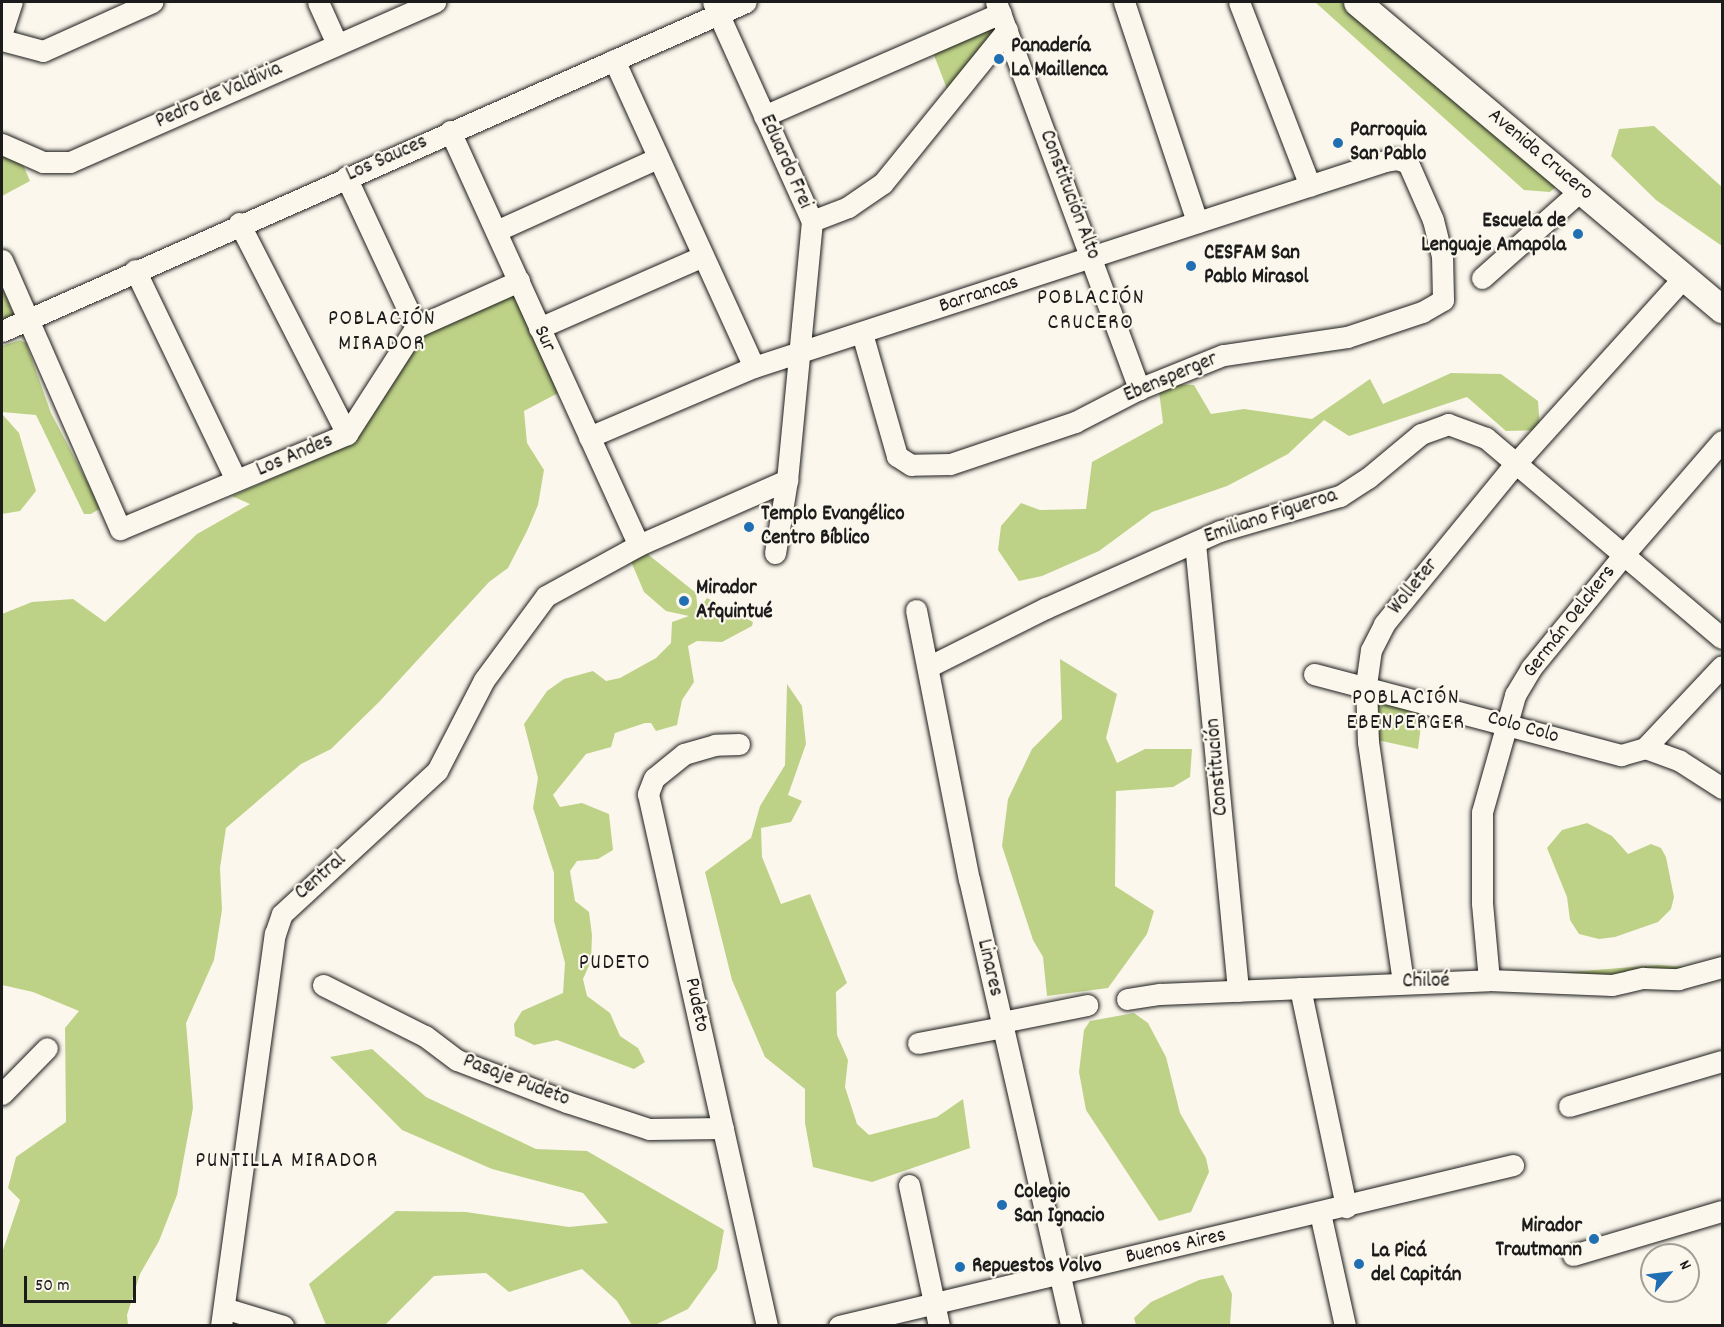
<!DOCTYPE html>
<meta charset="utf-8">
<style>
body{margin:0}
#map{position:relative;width:1724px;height:1327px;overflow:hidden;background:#fbf7ec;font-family:Dekko,sans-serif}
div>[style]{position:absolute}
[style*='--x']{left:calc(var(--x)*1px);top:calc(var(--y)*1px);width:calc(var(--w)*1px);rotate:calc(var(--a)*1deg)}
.green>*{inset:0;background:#bed287}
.roads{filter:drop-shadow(0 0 2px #1c1c1c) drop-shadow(0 0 2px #1c1c1c)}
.minor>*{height:21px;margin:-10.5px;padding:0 10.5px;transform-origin:10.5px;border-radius:10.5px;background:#fbf7ec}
.major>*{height:27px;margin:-13.5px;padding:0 13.5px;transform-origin:13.5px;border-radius:13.5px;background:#fbf7ec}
.dots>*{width:16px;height:16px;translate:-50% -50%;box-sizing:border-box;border:3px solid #fbf7ec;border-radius:50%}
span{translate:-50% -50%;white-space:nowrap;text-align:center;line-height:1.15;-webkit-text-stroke:4.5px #fbf7ec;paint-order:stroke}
.poi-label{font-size:21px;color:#1c1c1c;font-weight:700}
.left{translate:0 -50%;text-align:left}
.right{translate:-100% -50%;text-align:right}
.street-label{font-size:21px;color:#1c1c1c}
.neighbourhood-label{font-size:22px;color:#1c1c1c;letter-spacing:1.5px}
.frame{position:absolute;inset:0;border:3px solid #1c1c1c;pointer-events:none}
.north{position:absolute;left:1640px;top:1243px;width:60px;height:60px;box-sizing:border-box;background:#fbf7ec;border:2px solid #a29f99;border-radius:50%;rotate:62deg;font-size:16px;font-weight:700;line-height:24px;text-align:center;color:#1c1c1c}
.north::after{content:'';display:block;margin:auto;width:21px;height:27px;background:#1f6fb2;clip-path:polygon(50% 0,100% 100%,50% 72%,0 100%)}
.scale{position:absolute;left:24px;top:1276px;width:112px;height:27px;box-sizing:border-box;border:3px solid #1c1c1c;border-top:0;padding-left:8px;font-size:18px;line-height:21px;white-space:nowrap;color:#1c1c1c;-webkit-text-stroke:4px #fbf7ec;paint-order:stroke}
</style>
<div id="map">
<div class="green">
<i style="clip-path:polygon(1315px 2px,1352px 2px,1563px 180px,1550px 192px,1524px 190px)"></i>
<i style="clip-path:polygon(994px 20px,999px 33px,949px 94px,932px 50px)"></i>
<i style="clip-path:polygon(1654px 126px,1722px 187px,1722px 246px,1656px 200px,1611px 156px,1619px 129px)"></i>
<i style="clip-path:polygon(2px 150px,21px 160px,30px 181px,2px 196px)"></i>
<i style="clip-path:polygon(2px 287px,14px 316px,5px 320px,2px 316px)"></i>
<i style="clip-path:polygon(514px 292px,560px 392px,524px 411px,527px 443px,544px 470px,538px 505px,527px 531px,508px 568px,489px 582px,379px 702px,331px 749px,301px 764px,226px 828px,220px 868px,222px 910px,214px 960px,186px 1023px,193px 1108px,177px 1195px,159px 1241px,140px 1274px,127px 1315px,128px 1325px,2px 1325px,2px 1253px,20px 1200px,8px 1188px,16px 1157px,66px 1122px,65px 1028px,79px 1011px,33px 992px,2px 985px,2px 614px,32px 602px,73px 599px,105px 622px,197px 534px,250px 504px,232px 496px,349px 445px,415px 337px)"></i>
<i style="clip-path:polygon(20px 340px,26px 343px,51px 413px,101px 508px,91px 514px,84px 514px,36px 415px,2px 412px,2px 346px)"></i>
<i style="clip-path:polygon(1451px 373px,1501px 374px,1538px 401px,1540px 430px,1506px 431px,1467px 397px,1349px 436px,1324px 420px,1288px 454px,1227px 486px,1152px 512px,1099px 551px,1042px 576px,1019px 581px,998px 550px,1001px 526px,1021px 503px,1040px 510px,1086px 509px,1092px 462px,1163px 423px,1158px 383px,1194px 385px,1211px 414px,1244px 409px,1312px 419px,1370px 379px,1383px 404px)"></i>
<i style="clip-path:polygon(2px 414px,19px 433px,36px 491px,20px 511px,2px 514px)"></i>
<i style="clip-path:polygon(645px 552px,696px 593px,698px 612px,707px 598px,753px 622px,752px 626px,722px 642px,697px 641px,688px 646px,694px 682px,682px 700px,677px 725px,656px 731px,651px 723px,645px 723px,615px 733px,611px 747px,586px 754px,553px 795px,560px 807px,582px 803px,609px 814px,613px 850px,598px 859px,577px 861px,570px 871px,575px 901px,589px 912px,592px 935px,591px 961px,583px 979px,587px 996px,610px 1013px,620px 1036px,638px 1048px,645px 1062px,634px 1069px,557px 1040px,534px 1045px,515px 1036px,514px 1024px,522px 1011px,563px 993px,565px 963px,554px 921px,554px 873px,533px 808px,538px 778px,524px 724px,547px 691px,564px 679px,593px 671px,606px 681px,620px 678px,656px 658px,671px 643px,672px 622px,689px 616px,666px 611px,644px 592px,630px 559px)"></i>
<i style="clip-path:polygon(1060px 659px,1117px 694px,1106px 738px,1117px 763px,1145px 749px,1192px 749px,1190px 777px,1173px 787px,1116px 791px,1115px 886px,1154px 911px,1147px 934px,1108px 988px,1047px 996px,1043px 957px,1033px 940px,1002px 846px,1008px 799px,1032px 749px,1062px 719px)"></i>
<i style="clip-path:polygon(787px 684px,802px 706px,806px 744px,788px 795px,802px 801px,791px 822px,761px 828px,762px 857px,781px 904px,810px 894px,847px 983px,836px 992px,837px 1035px,848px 1060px,845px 1087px,857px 1124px,869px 1135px,937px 1117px,963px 1099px,970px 1148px,872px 1182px,813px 1167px,805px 1123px,805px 1089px,765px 1057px,732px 980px,705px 872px,751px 838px,760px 806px,785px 765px)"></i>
<i style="clip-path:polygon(1378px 697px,1423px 709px,1418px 749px,1373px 739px,1373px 712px)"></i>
<i style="clip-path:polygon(1587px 823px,1612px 836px,1628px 854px,1651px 844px,1661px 848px,1666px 857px,1674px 897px,1671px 909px,1658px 922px,1615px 937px,1599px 939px,1579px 934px,1570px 920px,1567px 897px,1547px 848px,1562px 830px)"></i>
<i style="clip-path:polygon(1657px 965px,1687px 967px,1623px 980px,1546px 974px)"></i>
<i style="clip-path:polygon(1134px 1013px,1148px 1023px,1166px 1057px,1180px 1113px,1206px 1158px,1209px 1172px,1191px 1212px,1159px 1221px,1086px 1110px,1079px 1072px,1084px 1030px,1090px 1021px)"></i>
<i style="clip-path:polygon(372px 1049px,426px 1097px,536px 1149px,587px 1151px,724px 1230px,717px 1269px,688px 1309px,655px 1325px,632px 1325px,617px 1301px,582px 1269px,509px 1292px,486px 1273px,434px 1276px,385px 1325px,326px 1325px,309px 1284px,396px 1211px,466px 1212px,569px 1227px,608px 1223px,583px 1193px,492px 1169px,402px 1130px,330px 1057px)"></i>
<i style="clip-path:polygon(1223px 1275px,1232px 1294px,1230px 1325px,1136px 1325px,1134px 1318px,1151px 1302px,1199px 1280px)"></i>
</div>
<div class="roads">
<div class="minor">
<i style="--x:318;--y:2;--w:46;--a:65.7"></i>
<i style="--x:713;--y:2;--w:240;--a:65.7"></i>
<i style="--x:812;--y:221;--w:260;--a:95.5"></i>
<i style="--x:787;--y:480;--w:74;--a:99.3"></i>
<i style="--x:996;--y:2;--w:413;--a:69.7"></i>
<i style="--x:1124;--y:2;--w:232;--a:71.6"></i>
<i style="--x:1239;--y:2;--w:197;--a:68.9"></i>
<i style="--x:2;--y:32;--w:32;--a:-72"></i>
<i style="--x:2;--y:40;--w:42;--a:15"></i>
<i style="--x:43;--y:51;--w:120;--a:-24.2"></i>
<i style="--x:614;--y:60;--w:337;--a:65.5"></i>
<i style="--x:764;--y:116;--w:258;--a:-23.5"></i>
<i style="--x:450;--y:131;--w:455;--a:65.5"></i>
<i style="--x:2;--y:144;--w:45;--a:23.7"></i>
<i style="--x:43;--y:162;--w:27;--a:0"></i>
<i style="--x:70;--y:162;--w:399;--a:-23.7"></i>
<i style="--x:346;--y:177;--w:166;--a:65"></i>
<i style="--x:812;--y:221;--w:39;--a:-21"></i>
<i style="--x:848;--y:207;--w:42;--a:-34.4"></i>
<i style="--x:883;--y:183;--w:197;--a:-51"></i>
<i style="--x:239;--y:223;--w:237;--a:62.9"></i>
<i style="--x:496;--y:231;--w:178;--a:-24.3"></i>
<i style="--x:2;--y:260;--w:294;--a:66.3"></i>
<i style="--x:120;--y:529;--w:246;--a:-22.7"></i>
<i style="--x:347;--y:434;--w:127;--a:-57.2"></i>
<i style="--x:416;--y:327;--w:113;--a:-24.1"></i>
<i style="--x:135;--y:270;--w:233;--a:64.3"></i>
<i style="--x:1482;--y:278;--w:132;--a:-41.6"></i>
<i style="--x:539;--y:328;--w:179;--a:-23.7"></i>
<i style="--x:2;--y:331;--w:813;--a:-23.86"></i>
<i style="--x:589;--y:437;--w:179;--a:-23"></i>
<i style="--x:754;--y:367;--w:664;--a:-18.08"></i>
<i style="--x:1385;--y:161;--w:12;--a:-9"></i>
<i style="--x:1397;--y:159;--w:12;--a:20"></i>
<i style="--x:1408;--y:163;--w:62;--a:66.3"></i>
<i style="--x:1433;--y:220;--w:36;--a:76"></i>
<i style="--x:1442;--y:255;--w:45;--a:88.7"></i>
<i style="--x:1443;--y:300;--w:24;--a:150"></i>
<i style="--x:1422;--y:312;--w:79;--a:161.6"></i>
<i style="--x:1347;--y:337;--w:125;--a:171.7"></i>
<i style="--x:1223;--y:355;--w:91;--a:158"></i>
<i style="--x:1139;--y:389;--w:72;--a:152.7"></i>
<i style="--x:1075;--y:422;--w:132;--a:161.4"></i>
<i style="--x:950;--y:464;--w:39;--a:179"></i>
<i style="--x:911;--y:465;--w:17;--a:-147"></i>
<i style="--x:897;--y:456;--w:128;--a:-105.9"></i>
<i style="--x:1195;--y:543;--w:450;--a:84.5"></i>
<i style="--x:916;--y:610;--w:274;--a:78.9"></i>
<i style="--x:969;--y:879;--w:458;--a:77.1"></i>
<i style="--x:928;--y:667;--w:132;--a:-26.6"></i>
<i style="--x:1046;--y:608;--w:190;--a:-23.9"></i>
<i style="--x:1220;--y:531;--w:125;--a:-16.3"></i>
<i style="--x:1340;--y:496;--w:33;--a:-33"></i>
<i style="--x:1368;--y:478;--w:69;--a:-39.7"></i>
<i style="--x:1421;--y:434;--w:29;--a:-20"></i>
<i style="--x:1448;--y:424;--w:40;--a:20.2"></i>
<i style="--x:1486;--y:438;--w:309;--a:40.3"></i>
<i style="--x:1314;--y:674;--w:318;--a:14.8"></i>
<i style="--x:1621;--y:755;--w:25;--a:-16"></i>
<i style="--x:1645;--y:748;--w:112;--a:-46.8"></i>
<i style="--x:739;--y:744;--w:24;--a:178"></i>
<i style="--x:715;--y:745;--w:32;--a:164"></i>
<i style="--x:684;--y:754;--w:38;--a:141"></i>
<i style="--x:654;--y:778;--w:17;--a:111"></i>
<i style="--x:648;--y:794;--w:545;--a:77.39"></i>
<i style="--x:1645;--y:748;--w:37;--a:20"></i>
<i style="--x:1680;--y:761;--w:50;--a:32.7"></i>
<i style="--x:1489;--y:980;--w:77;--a:-95.2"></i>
<i style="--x:1482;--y:903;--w:91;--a:-90"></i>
<i style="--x:1482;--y:812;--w:122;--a:-74.2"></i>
<i style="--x:1515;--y:695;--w:31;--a:-59"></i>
<i style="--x:1531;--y:668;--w:149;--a:-50.7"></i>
<i style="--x:1625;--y:553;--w:148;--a:-49.1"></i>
<i style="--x:1403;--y:982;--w:243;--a:-98.3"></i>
<i style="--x:1368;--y:742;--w:57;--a:-92"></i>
<i style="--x:1366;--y:685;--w:35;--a:-82"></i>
<i style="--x:1371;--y:650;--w:29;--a:-63"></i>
<i style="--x:1384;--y:624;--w:208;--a:-50.7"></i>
<i style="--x:1516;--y:463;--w:251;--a:-47.9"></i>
<i style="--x:323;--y:985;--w:114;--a:26.6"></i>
<i style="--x:425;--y:1036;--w:40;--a:37"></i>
<i style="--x:457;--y:1060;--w:118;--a:20.9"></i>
<i style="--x:567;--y:1102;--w:86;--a:18.2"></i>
<i style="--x:649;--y:1129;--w:74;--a:-0.8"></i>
<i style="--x:1300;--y:988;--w:224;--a:78.1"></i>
<i style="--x:1127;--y:999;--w:33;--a:-9"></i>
<i style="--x:1160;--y:994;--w:329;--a:-2.4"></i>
<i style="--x:1489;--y:980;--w:123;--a:2.3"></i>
<i style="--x:1612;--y:985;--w:32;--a:-13"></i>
<i style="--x:1643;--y:978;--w:35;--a:2"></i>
<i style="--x:1678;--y:979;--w:46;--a:-15.3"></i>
<i style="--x:1002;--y:1022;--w:87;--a:-11.3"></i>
<i style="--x:918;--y:1043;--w:86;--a:-10.7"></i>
<i style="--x:2;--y:1094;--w:64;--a:-45.6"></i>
<i style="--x:1569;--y:1106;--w:159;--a:-16.4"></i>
<i style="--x:909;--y:1185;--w:144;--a:78"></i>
<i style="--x:1320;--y:1213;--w:116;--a:77.5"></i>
<i style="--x:1573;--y:1255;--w:155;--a:-16.5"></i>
<i style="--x:224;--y:1308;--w:62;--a:17"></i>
<i style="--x:221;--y:1326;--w:396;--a:-82.2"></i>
<i style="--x:275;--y:934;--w:21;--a:-71"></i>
<i style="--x:282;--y:914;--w:211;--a:-42.7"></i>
<i style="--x:437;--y:771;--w:102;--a:-62.7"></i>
<i style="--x:484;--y:680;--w:104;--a:-53.6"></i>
<i style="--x:546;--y:596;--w:106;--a:-28.7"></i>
<i style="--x:639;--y:545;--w:162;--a:-23.7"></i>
<i style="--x:839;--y:1326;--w:693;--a:-13.43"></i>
</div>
<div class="major">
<i style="--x:1357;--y:2;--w:477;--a:40.1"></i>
</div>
</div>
<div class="dots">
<i style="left:999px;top:59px;background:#1f6fb2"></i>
<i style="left:1338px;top:143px;background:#1f6fb2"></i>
<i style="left:1578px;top:234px;background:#1f6fb2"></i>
<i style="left:1191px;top:266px;background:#1f6fb2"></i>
<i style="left:749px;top:527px;background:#1f6fb2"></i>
<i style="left:684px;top:601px;background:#1f6fb2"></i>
<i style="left:1002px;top:1205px;background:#1f6fb2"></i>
<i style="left:1594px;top:1239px;background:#1f6fb2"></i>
<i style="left:1359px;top:1264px;background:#1f6fb2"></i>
<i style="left:960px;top:1267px;background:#1f6fb2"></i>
</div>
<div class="poi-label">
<span class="left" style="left:1011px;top:59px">Panadería<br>La Maillenca</span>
<span class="left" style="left:1350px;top:143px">Parroquia<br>San Pablo</span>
<span class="right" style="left:1566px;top:234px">Escuela de<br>Lenguaje Amapola</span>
<span class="left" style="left:1204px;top:266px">CESFAM San<br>Pablo Mirasol</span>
<span class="left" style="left:761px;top:527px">Templo Evangélico<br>Centro Bíblico</span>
<span class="left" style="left:696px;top:601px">Mirador<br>Afquintué</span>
<span class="left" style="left:1014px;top:1205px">Colegio<br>San Ignacio</span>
<span class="right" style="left:1582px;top:1239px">Mirador<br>Trautmann</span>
<span class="left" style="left:1371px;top:1264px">La Picá<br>del Capitán</span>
<span class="left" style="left:972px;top:1267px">Repuestos Volvo</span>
</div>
<div class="street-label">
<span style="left:219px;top:96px;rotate:-24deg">Pedro de Valdivia</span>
<span style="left:1540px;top:155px;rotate:40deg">Avenida Crucero</span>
<span style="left:387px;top:159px;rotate:-24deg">Los Sauces</span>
<span style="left:785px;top:162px;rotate:66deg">Eduardo Frei</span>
<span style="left:1069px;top:195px;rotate:69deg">Constitución Alto</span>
<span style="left:979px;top:295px;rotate:-18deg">Barrancas</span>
<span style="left:544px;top:339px;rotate:66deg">Sur</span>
<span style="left:1171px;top:378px;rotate:-23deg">Ebensperger</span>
<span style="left:295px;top:456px;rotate:-23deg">Los Andes</span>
<span style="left:1271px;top:517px;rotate:-18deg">Emiliano Figueroa</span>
<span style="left:1414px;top:587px;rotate:-51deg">Wolleter</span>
<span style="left:1570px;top:622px;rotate:-52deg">Germán Oelckers</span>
<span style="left:1523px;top:728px;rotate:16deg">Colo Colo</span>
<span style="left:1218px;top:767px;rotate:-95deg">Constitución</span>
<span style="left:321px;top:877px;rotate:-41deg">Central</span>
<span style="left:989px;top:968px;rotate:77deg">Linares</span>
<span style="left:1426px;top:982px;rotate:-1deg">Chiloé</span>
<span style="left:696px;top:1005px;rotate:78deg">Pudeto</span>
<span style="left:516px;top:1081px;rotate:21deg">Pasaje Pudeto</span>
<span style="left:1176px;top:1247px;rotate:-13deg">Buenos Aires</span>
</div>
<div class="neighbourhood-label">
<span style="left:1091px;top:311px">POBLACIÓN<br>CRUCERO</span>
<span style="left:382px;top:332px">POBLACIÓN<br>MIRADOR</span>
<span style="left:1406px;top:711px">POBLACIÓN<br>EBENPERGER</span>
<span style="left:615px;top:964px">PUDETO</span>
<span style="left:287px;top:1162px">PUNTILLA MIRADOR</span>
</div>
<div class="frame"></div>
<div class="north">N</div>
<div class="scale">50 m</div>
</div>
